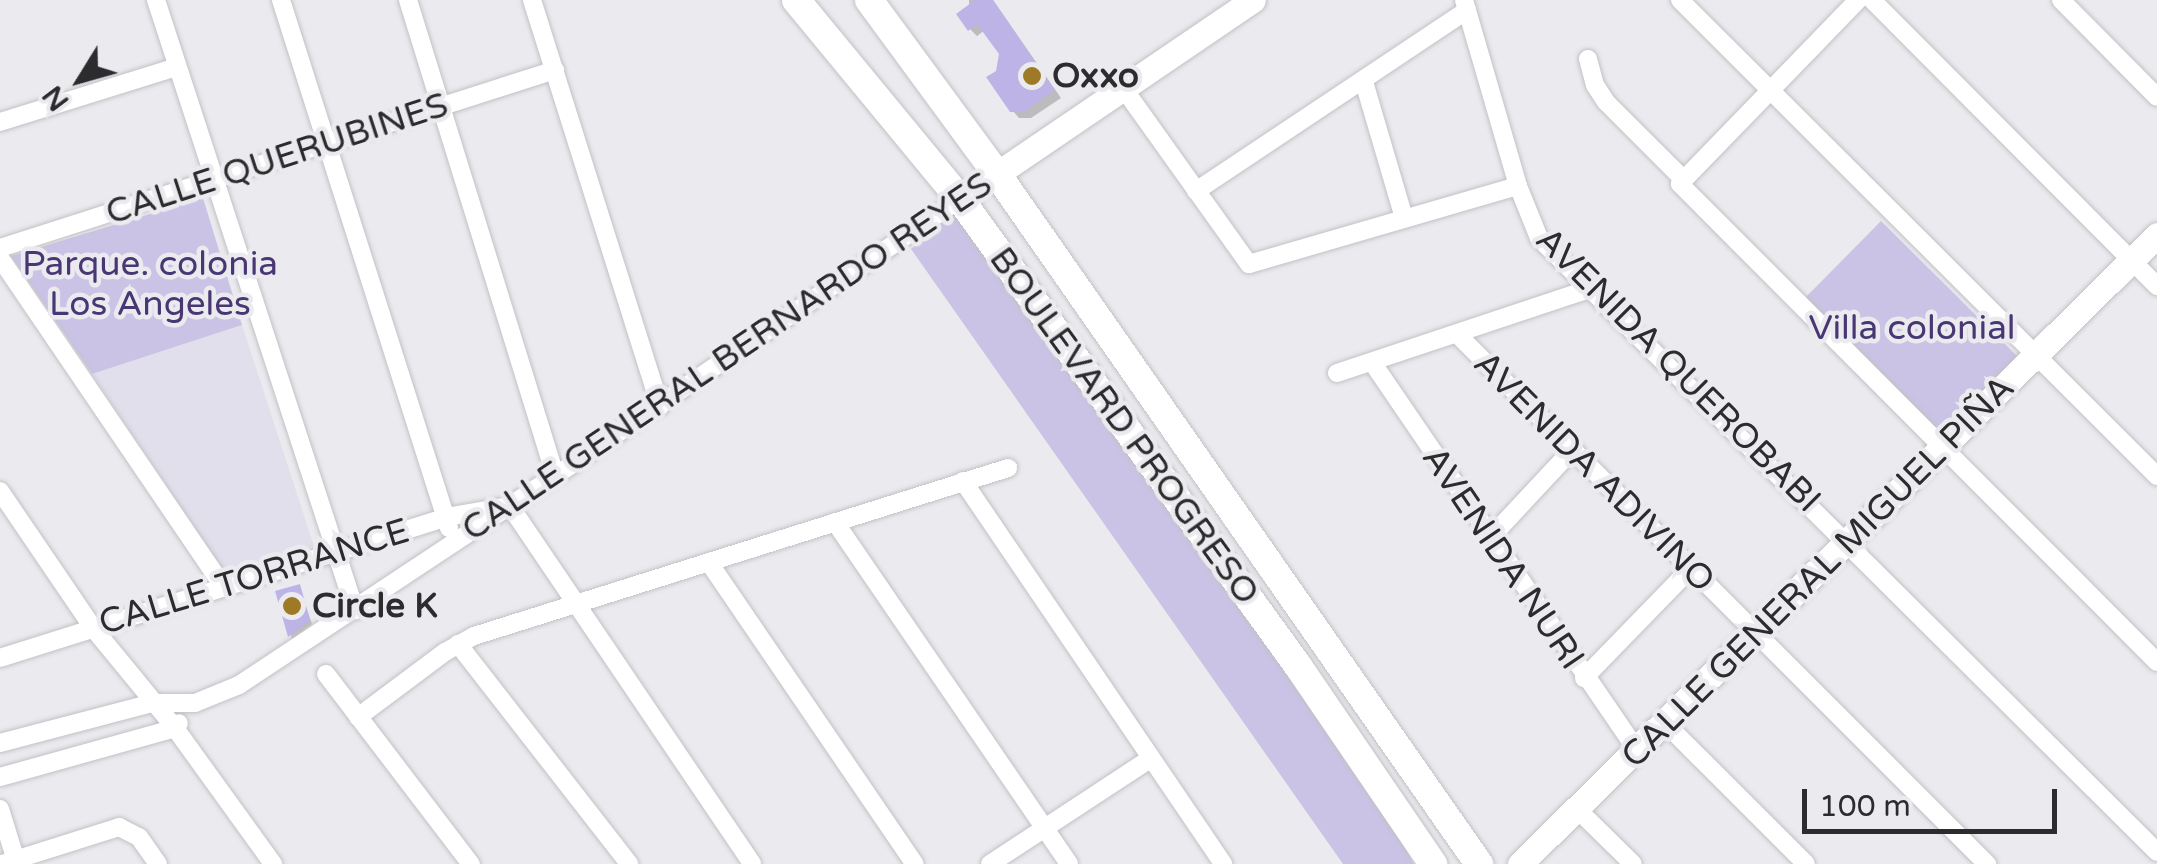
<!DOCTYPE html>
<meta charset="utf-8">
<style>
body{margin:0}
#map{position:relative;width:2157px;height:864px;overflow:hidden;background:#ebebef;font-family:"Varela Round",sans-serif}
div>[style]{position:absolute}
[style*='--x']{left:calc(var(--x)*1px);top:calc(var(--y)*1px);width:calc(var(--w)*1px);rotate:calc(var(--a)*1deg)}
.built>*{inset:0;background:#e1dfeb}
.green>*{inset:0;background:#cac3e5}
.shadow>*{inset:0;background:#0003}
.building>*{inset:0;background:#beb3e6}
.roads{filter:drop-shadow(0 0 2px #c2c1c6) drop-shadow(0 0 2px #c2c1c6)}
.street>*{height:18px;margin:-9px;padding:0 9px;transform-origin:9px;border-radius:9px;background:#fff}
.secondary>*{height:25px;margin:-12.5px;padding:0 12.5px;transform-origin:12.5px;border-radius:12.5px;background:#fff}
.primary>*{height:28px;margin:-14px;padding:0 14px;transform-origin:14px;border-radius:14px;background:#fff}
.dots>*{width:28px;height:28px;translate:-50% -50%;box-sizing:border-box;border:5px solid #ebebef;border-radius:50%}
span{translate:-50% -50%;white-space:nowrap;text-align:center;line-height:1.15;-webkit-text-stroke:9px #ebebef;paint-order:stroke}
.poi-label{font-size:35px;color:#2c2c2e;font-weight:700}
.left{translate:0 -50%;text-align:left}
.street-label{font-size:35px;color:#2c2c2e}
.park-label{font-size:35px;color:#493775}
.north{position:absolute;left:30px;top:30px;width:100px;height:100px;-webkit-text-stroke:8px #ebebef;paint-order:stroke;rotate:233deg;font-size:28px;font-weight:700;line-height:40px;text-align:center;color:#2c2c2e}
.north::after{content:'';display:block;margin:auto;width:35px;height:45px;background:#2c2c2e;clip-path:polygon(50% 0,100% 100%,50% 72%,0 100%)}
.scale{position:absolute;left:1802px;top:789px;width:255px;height:45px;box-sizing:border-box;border:5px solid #2c2c2e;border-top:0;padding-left:12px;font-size:30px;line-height:35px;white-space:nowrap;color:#2c2c2e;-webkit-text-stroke:8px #ebebef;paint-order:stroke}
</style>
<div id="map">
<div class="built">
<i style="clip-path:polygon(242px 325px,314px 546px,226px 574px,92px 374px)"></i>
</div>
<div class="green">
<i style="clip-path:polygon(203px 198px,242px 325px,92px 374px,11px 256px)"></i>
<i style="clip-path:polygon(956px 211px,1315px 691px,1414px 864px,1343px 864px,911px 249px)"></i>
<i style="clip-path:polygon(1881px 221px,2019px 358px,1942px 435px,1805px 298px)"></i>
</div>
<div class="shadow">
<i style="clip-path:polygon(969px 0,993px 0,1061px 98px,1031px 118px,1019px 118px,1012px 110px,998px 72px,1001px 54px,985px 30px,977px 36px,970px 29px)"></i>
<i style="clip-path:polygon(299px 587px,312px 624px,292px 639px,278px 593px)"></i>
</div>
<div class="building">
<i style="clip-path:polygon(975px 0,993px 0,1055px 90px,1023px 112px,1010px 112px,986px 77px,996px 71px,999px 54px,977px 24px,968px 31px,956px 14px)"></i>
<i style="clip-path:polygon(300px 584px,310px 620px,288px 637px,275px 591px)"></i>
</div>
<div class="roads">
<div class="street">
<i style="--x:156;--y:0;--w:642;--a:71.93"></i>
<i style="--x:281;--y:0;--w:554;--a:72.35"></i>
<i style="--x:408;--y:0;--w:498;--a:72.8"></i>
<i style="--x:532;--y:0;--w:426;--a:72.5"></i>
<i style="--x:1464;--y:0;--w:194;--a:73.8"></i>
<i style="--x:1518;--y:186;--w:56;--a:68"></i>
<i style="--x:1539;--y:238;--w:871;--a:44.81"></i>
<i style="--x:1680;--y:0;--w:674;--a:44.94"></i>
<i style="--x:1858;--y:0;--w:256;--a:134.1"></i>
<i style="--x:1680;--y:184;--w:675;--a:45.06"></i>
<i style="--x:1872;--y:0;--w:404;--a:45.1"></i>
<i style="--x:2061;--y:0;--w:136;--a:45.3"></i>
<i style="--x:1588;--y:59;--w:27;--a:75"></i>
<i style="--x:1595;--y:85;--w:20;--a:57"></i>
<i style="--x:1606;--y:102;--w:107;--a:45"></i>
<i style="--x:1364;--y:82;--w:142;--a:73.6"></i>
<i style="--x:1124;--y:89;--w:215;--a:54.5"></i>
<i style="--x:1249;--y:264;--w:280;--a:-16.2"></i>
<i style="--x:0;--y:122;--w:185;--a:-17.3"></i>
<i style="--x:1196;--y:191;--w:326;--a:-33.7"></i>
<i style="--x:0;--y:248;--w:583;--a:-17.78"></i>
<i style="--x:0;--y:258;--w:398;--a:55.8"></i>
<i style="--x:1457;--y:334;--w:750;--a:45"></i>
<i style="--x:1372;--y:362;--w:472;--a:55.7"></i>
<i style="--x:1337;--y:373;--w:266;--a:-18.4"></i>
<i style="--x:963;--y:481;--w:463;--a:55.8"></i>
<i style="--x:0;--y:491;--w:166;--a:55.8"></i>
<i style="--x:93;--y:628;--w:129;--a:50.6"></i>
<i style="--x:175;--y:728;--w:168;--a:54.2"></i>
<i style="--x:835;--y:522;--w:414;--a:55.6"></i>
<i style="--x:1490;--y:538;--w:122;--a:-47"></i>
<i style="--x:710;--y:564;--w:363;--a:55.7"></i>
<i style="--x:458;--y:644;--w:279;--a:52.1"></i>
<i style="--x:0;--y:658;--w:468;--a:-17.5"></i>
<i style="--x:446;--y:517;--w:65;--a:-9.8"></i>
<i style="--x:510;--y:506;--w:432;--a:55.9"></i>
<i style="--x:326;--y:674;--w:239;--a:52.7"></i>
<i style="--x:1584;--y:678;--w:153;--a:-45.8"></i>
<i style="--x:358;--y:717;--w:109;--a:-36.8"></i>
<i style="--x:445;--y:652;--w:33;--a:-29"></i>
<i style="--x:474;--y:636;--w:560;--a:-17.46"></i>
<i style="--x:1665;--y:723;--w:199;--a:45"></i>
<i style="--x:0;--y:743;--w:157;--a:-14.7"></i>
<i style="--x:152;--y:703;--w:43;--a:0"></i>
<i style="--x:195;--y:703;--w:48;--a:-22.2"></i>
<i style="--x:239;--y:685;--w:379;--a:-33.5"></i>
<i style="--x:555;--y:476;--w:491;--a:-34.4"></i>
<i style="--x:0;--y:777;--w:182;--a:-15.6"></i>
<i style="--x:175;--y:728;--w:6;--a:-51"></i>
<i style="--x:0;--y:809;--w:58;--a:72.8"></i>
<i style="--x:1577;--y:809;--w:78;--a:44.5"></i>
<i style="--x:2;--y:864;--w:123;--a:-17.5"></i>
<i style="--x:119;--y:827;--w:22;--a:27"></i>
<i style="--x:139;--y:837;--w:33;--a:55"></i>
<i style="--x:990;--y:864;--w:191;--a:-33.3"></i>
</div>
<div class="secondary">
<i style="--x:960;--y:199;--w:354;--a:-34.2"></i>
<i style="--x:1520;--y:864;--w:895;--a:-44.64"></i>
</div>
<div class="primary">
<i style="--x:796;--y:0;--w:258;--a:50.5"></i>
<i style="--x:960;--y:199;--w:576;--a:54.1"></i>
<i style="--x:1298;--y:666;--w:240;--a:55.7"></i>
<i style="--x:869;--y:0;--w:216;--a:53.7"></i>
<i style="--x:997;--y:174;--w:842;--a:55.06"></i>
</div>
</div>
<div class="dots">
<i style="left:1032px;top:76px;background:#9e7a26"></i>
<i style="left:292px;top:606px;background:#9e7a26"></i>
</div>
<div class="poi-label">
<span class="left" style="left:1052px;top:76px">Oxxo</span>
<span class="left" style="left:312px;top:606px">Circle K</span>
</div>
<div class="street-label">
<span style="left:277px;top:159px;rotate:-18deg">CALLE QUERUBINES</span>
<span style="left:727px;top:357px;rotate:-34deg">CALLE GENERAL BERNARDO REYES</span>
<span style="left:1678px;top:370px;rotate:45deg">AVENIDA QUEROBABI</span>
<span style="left:1124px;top:426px;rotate:54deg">BOULEVARD PROGRESO</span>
<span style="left:1594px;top:472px;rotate:45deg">AVENIDA ADIVINO</span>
<span style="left:1503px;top:558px;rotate:56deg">AVENIDA NURI</span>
<span style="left:1818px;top:572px;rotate:-45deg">CALLE GENERAL MIGUEL PIÑA</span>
<span style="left:254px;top:577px;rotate:-17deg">CALLE TORRANCE</span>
</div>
<div class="park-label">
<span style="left:150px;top:284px">Parque. colonia<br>Los Angeles</span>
<span style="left:1912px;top:328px">Villa colonial</span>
</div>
<div class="north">N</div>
<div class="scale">100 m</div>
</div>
